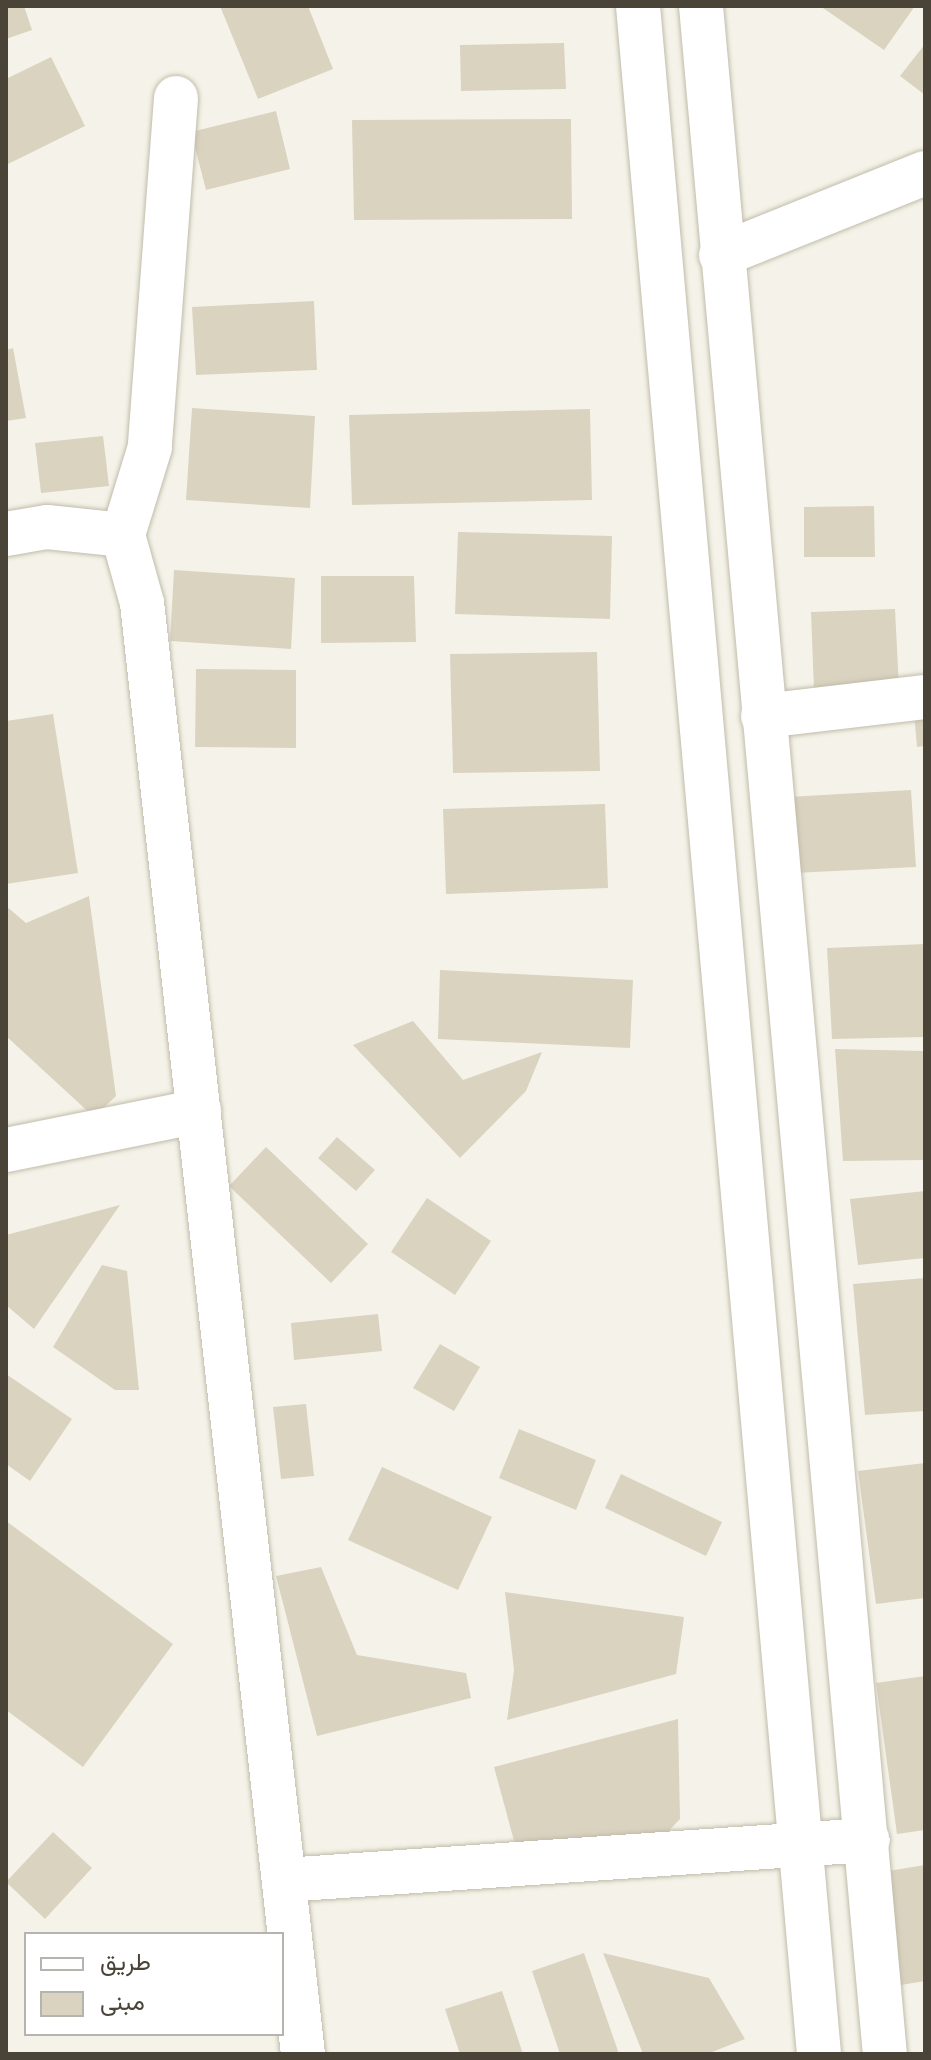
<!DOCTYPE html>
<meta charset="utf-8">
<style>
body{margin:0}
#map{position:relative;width:931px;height:2060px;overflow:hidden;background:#f5f3e9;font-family:Karla,Vazirmatn,sans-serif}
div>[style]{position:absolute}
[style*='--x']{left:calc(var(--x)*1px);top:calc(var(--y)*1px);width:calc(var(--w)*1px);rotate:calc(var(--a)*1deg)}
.building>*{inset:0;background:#dad3c0}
.roads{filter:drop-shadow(0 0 2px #c1bcab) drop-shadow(0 0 2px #c1bcab)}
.street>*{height:44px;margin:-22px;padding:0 22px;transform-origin:22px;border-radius:22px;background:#fff}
span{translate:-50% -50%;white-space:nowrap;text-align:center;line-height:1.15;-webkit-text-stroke:6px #fff;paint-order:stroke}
.frame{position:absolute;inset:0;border:8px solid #494437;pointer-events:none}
.legend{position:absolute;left:24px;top:1932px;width:260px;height:104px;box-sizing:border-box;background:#fff;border:2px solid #b6b4af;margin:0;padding:10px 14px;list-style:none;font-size:24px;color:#494437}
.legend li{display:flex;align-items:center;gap:16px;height:40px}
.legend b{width:40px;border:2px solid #b6b4af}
</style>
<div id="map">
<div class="building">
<i style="clip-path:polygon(6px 6px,24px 6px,32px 30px,6px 39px)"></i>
<i style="clip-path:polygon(220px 6px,308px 6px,333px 69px,258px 99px)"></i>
<i style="clip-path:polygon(820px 6px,915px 6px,884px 50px)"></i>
<i style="clip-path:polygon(564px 43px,566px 89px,461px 91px,460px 45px)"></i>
<i style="clip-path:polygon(925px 44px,925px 95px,900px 76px)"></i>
<i style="clip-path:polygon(51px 57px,85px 126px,6px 165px,6px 79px)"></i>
<i style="clip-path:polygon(276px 111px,290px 169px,206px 190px,191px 132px)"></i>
<i style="clip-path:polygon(571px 119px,572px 219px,354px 220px,352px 120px)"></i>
<i style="clip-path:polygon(314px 301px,317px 370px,196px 375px,192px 307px)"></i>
<i style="clip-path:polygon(13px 348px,26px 418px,6px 421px,6px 350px)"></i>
<i style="clip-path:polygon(192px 408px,315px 416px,310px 508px,186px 500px)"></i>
<i style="clip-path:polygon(590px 409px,592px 500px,352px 505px,349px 415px)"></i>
<i style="clip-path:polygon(103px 436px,109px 486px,41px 493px,35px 443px)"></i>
<i style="clip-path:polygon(874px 506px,875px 557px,804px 557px,804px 507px)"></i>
<i style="clip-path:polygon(458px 532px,612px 536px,610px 619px,455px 614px)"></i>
<i style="clip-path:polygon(174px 570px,295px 578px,291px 649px,170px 641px)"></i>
<i style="clip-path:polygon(321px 576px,414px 576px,416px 642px,321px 643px)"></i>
<i style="clip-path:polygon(895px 609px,899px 688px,814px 691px,811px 612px)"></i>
<i style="clip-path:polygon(597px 652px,600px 771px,453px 773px,450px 654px)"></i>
<i style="clip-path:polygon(196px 669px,296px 670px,296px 748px,195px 747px)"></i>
<i style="clip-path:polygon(925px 676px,925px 746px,917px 747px,911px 677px)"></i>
<i style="clip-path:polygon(53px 714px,78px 873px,6px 884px,6px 721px)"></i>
<i style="clip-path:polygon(911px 790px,916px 867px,794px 873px,788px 797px)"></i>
<i style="clip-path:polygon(605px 804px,608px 888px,446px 894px,443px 809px)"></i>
<i style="clip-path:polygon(89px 896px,116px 1096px,94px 1117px,6px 1036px,6px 906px,26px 923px)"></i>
<i style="clip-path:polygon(925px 944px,925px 1037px,832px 1039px,827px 948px)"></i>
<i style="clip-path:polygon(440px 970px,633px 980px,630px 1048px,438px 1039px)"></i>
<i style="clip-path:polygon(413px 1021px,463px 1080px,542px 1052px,526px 1091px,460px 1158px,353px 1045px)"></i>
<i style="clip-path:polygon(835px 1049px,925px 1051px,925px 1160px,843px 1161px)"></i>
<i style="clip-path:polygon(337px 1137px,375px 1170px,356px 1191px,318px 1158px)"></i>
<i style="clip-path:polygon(266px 1147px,368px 1244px,331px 1283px,229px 1186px)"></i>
<i style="clip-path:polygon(925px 1191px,925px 1258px,858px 1265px,850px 1199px)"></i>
<i style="clip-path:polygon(427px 1198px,491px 1241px,455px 1295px,391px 1252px)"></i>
<i style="clip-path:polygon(120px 1205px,34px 1329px,6px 1305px,6px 1235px)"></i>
<i style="clip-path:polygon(102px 1265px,127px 1271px,139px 1390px,115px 1390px,53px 1347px)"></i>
<i style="clip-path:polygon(925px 1278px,925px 1411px,865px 1415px,853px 1284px)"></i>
<i style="clip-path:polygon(378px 1314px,382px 1351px,294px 1360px,291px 1323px)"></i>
<i style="clip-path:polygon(440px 1344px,480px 1367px,454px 1411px,413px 1388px)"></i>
<i style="clip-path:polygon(6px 1374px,72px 1419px,30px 1481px,6px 1464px)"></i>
<i style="clip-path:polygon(306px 1404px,314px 1476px,281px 1479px,273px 1407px)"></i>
<i style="clip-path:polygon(519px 1429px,596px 1460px,576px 1510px,499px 1478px)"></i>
<i style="clip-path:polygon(925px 1463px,925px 1598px,876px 1604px,858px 1471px)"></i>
<i style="clip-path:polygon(382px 1467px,492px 1517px,458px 1590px,348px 1540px)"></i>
<i style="clip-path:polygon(621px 1474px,722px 1522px,706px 1556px,605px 1508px)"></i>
<i style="clip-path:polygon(6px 1521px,173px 1644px,83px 1767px,6px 1710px)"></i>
<i style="clip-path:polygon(321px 1567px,357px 1655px,466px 1673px,471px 1698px,317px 1736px,276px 1576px)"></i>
<i style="clip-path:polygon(505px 1592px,684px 1617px,676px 1674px,507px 1720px,514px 1670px)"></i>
<i style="clip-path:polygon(925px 1676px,925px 1830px,897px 1834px,876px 1683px)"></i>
<i style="clip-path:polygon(678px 1719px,680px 1819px,641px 1860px,526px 1885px,494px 1767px)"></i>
<i style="clip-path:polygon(53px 1832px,92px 1868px,45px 1919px,6px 1882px)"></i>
<i style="clip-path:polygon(925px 1865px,925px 1981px,895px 1986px,876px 1873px)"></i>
<i style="clip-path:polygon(584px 1953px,619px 2054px,560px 2054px,532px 1971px)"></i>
<i style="clip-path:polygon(603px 1953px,709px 1978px,745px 2039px,707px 2054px,643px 2054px)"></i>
<i style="clip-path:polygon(502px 1991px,523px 2054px,460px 2054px,445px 2009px)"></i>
</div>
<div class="roads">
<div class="street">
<i style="--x:638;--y:6;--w:2056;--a:84.95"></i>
<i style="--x:701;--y:6;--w:2056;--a:84.87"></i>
<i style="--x:176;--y:98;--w:350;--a:94.3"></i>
<i style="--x:150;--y:447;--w:92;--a:107.1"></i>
<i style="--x:123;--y:535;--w:71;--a:74.4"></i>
<i style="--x:142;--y:603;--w:1460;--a:83.67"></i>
<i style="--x:721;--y:255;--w:220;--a:-21.9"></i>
<i style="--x:6;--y:534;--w:42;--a:-9.7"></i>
<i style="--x:47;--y:527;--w:76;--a:6"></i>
<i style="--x:763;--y:716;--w:163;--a:-6.7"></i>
<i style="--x:6;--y:1150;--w:197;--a:-11.4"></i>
<i style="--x:284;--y:1880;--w:585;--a:-3.92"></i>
</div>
</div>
<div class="frame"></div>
<ul class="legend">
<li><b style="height:10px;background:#fff"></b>طريق</li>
<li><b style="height:22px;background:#dad3c0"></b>مبنى</li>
</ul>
</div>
